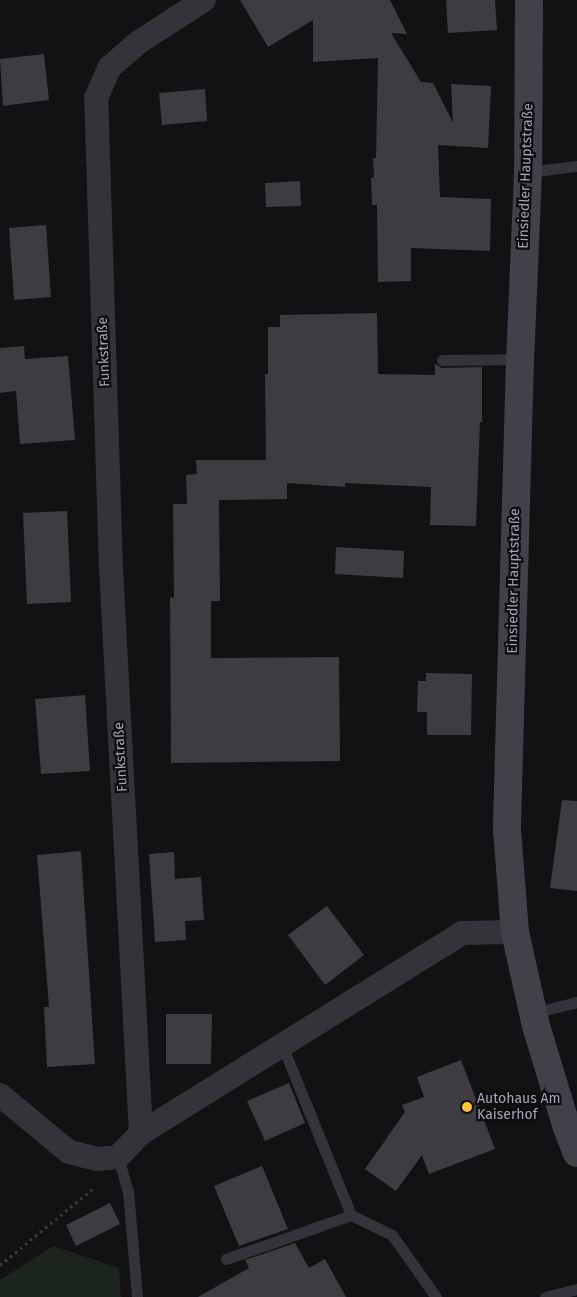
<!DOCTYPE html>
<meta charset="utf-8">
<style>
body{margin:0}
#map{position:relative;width:577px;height:1297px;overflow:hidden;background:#121214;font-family:"Fira Sans",sans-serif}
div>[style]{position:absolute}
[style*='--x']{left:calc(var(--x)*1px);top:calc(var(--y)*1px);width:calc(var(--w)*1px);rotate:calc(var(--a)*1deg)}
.green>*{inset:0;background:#1c241e}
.building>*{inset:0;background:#3c3c41}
.path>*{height:3px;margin-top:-1.5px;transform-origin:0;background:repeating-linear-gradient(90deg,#393a40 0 2.5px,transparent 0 6.5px)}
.service>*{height:11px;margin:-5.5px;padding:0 5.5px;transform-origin:5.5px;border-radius:5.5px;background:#333339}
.minor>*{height:24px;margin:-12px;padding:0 12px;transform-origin:12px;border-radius:12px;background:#333339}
.secondary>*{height:28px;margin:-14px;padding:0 14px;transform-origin:14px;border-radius:14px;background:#414249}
.dots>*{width:14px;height:14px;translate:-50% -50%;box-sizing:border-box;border:2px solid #0d0d0f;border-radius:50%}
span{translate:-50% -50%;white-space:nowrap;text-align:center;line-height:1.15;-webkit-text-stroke:4.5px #0d0d0f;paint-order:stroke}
.street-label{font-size:14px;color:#a3a6b5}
.poi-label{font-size:14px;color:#a3a6b5}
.left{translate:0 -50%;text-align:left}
</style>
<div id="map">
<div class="green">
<i style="clip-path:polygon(53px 1246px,119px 1268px,121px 1297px,0 1297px,0 1280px)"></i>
</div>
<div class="building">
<i style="clip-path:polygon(240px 0,390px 0,407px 34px,391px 33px,421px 82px,433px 83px,453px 123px,451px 84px,491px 86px,488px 148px,438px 145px,440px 197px,491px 199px,490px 251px,411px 248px,411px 281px,378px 282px,377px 205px,372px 205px,371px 178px,374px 177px,373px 158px,376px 158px,378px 58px,313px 62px,313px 20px,268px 47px)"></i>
<i style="clip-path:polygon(446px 0,495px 0,497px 30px,448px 33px)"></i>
<i style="clip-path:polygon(44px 54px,49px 100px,3px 106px,0 59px)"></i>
<i style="clip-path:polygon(205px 89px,207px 121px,162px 125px,159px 93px)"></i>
<i style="clip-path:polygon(300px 181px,301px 206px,266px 207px,265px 183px)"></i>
<i style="clip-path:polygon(46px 225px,51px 297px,14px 300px,9px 228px)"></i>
<i style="clip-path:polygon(377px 313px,378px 374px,435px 375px,435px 364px,442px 368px,482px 367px,482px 422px,480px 422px,476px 526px,430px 525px,431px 487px,345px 483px,345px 487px,287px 483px,287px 499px,219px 500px,220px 601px,211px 601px,211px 658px,339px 657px,340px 761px,171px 763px,170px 597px,174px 598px,173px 504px,187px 504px,186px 475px,197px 474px,196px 460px,266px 460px,265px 374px,268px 374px,268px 327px,280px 327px,280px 315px)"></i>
<i style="clip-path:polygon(24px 346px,25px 359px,68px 356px,75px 440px,20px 444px,16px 391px,0 393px,0 348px)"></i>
<i style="clip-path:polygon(67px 511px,71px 602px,27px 604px,23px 513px)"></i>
<i style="clip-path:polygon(336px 547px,404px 551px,403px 578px,335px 574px)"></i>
<i style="clip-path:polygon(426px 673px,472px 674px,471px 735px,427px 735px,427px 712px,417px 712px,418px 681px,426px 681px)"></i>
<i style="clip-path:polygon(85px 695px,90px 771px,41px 774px,35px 699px)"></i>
<i style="clip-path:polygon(562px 800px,577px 801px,577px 891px,550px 888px)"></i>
<i style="clip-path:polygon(81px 851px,95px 1064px,47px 1067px,44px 1007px,49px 1007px,37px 855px)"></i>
<i style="clip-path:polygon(174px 852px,175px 879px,201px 877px,204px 920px,185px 921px,186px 940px,155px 942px,149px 854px)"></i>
<i style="clip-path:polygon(327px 906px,364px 955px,325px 985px,288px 935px)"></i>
<i style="clip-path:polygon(166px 1014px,212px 1014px,211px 1064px,166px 1064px)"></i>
<i style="clip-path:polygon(461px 1060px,495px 1149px,429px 1174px,422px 1155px,396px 1191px,365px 1169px,405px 1112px,402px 1105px,424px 1097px,417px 1077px)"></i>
<i style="clip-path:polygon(289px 1083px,305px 1123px,265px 1141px,247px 1101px)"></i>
<i style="clip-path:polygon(262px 1166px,288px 1229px,239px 1246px,214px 1186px)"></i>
<i style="clip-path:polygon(110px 1203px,120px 1224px,76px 1246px,66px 1225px)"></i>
<i style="clip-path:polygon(295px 1243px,309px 1268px,325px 1259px,346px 1297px,198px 1297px,249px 1268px,245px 1260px)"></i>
</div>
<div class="path">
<i style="--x:0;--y:1265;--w:123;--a:-39.4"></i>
</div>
<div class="service">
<i style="--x:528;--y:172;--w:49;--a:-7"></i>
<i style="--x:442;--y:360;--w:78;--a:-0.7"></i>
<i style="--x:533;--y:1013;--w:45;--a:-14"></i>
<i style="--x:282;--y:1045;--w:183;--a:67.9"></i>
<i style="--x:351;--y:1215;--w:46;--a:26"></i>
<i style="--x:392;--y:1235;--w:76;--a:54.6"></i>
<i style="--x:118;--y:1157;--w:35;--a:74"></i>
<i style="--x:128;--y:1191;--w:106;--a:85.1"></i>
<i style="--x:226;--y:1259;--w:133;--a:-19.4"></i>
<i style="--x:545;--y:1297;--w:33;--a:-14"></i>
</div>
<div class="minor">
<i style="--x:0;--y:1095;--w:89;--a:39.6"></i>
<i style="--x:69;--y:1152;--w:29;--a:14"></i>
<i style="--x:97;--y:1159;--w:21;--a:-5"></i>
<i style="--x:118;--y:1157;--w:33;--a:-46"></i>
<i style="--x:141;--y:1133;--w:378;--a:-31.9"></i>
<i style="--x:462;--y:933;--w:53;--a:-1.1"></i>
<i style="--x:141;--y:1133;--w:565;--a:-93.04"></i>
<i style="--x:111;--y:569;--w:471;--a:-91.8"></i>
<i style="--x:96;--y:98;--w:34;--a:-66"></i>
<i style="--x:110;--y:67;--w:38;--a:-41"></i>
<i style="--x:139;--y:42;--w:77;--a:-32.9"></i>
</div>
<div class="secondary">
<i style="--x:529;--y:0;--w:172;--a:90.3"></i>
<i style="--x:528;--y:172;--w:187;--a:92.4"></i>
<i style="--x:520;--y:359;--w:470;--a:91.6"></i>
<i style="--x:507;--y:829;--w:103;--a:85.6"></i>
<i style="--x:515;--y:932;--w:96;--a:77.4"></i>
<i style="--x:536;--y:1026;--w:103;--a:73.1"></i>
<i style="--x:566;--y:1125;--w:30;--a:69"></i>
</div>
<div class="dots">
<i style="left:467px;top:1107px;background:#fac823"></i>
</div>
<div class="street-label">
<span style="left:526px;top:176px;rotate:-88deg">Einsiedler Hauptstraße</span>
<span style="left:104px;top:352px;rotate:-92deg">Funkstraße</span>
<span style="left:514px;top:581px;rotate:-89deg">Einsiedler Hauptstraße</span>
<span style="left:121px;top:757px;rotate:-93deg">Funkstraße</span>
</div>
<div class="poi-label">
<span class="left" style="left:477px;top:1107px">Autohaus Am<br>Kaiserhof</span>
</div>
</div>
